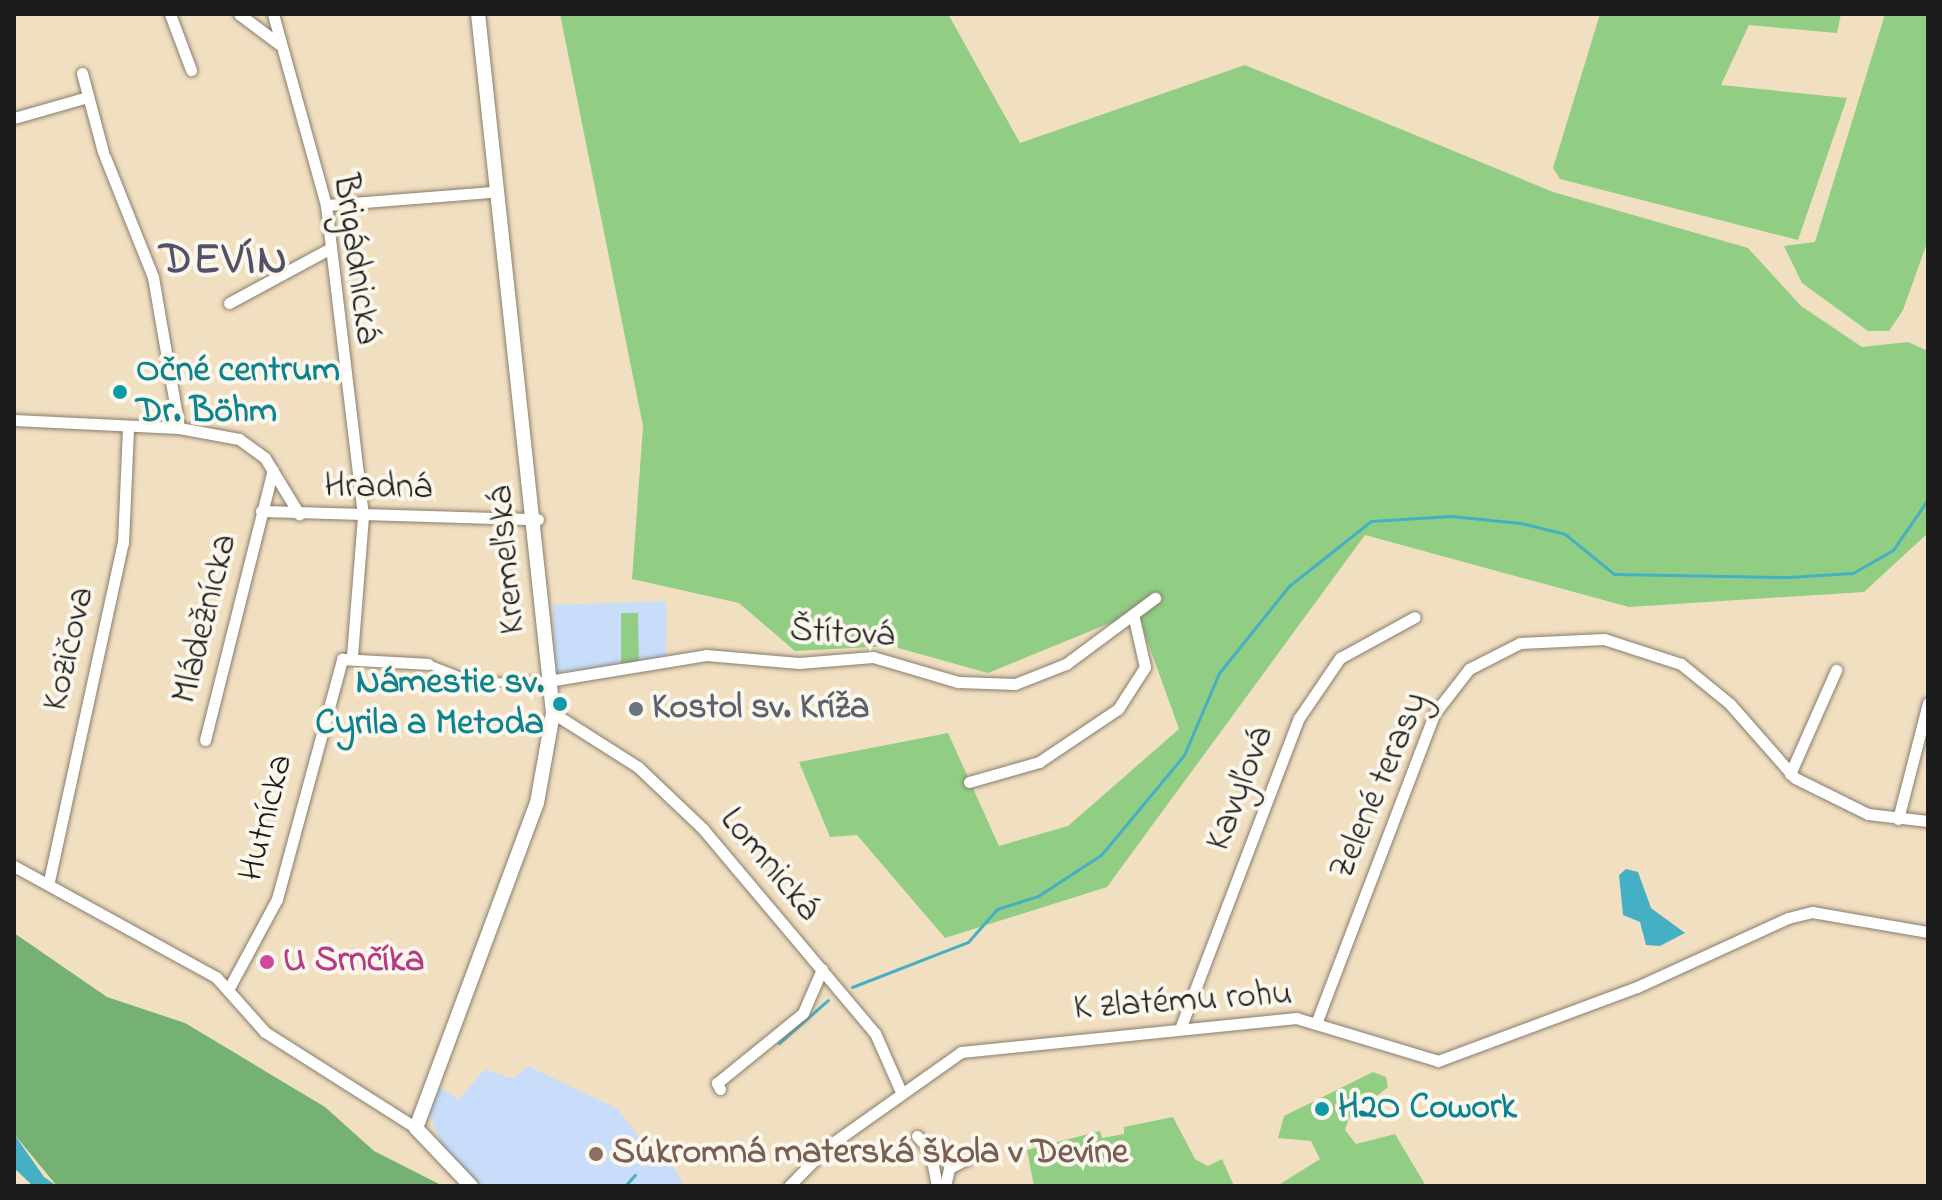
<!DOCTYPE html>
<meta charset="utf-8">
<style>
body{margin:0}
#map{position:relative;width:1942px;height:1200px;overflow:hidden;background:#f1dfc1;font-family:"Indie Flower",sans-serif}
div>[style]{position:absolute}
[style*='--x']{left:calc(var(--x)*1px);top:calc(var(--y)*1px);width:calc(var(--w)*1px);rotate:calc(var(--a)*1deg)}
.built>*{inset:0;background:#c8ddf9}
.green>*{inset:0;background:#91ce84}
.forest>*{inset:0;background:#74b172}
.water>*{inset:0;background:#45b0c4}
.stream>*{height:3px;margin:-1.5px;padding:0 1.5px;transform-origin:1.5px;border-radius:1.5px;background:#45b0c4}
.roads{filter:drop-shadow(0 0 2px #867e6e) drop-shadow(0 0 2px #867e6e)}
.pedestrian>*{height:8px;margin:-4px;padding:0 4px;transform-origin:4px;border-radius:4px;background:#fff}
.minor>*{height:11px;margin:-5.5px;padding:0 5.5px;transform-origin:5.5px;border-radius:5.5px;background:#fff}
.tertiary>*{height:14px;margin:-7px;padding:0 7px;transform-origin:7px;border-radius:7px;background:#fff}
.dots>*{width:22px;height:22px;translate:-50% -50%;box-sizing:border-box;border:4px solid #fbf7ec;border-radius:50%}
span{translate:-50% -50%;white-space:nowrap;text-align:center;line-height:1.15;-webkit-text-stroke:8px #fbf7ec;paint-order:stroke}
.street-label{font-size:36px;color:#1c1c1c}
.culture-label{font-size:36px;color:#0d838f;font-weight:700}
.left{translate:0 -50%;text-align:left}
.right{translate:-100% -50%;text-align:right}
.worship-label{font-size:36px;color:#5b616d;font-weight:700}
.hotel-label{font-size:36px;color:#b23c85;font-weight:700}
.education-label{font-size:36px;color:#785e54;font-weight:700}
.district-label{font-size:44px;color:#545068;font-weight:700;letter-spacing:2px}
.frame{position:absolute;inset:0;border:16px solid #1c1c1c;pointer-events:none}
</style>
<div id="map">
<div class="built">
<i style="clip-path:polygon(666px 601px,666px 659px,555px 673px,553px 605px)"></i>
<i style="clip-path:polygon(528px 1066px,618px 1109px,647px 1148px,659px 1140px,684px 1186px,480px 1186px,441px 1143px,427px 1108px,437px 1086px,459px 1099px,485px 1069px,513px 1079px)"></i>
</div>
<div class="green">
<i style="clip-path:polygon(560px 14px,948px 14px,1020px 143px,1245px 65px,1553px 192px,1748px 248px,1801px 306px,1862px 347px,1908px 342px,1928px 351px,1928px 533px,1864px 592px,1629px 607px,1365px 535px,1107px 887px,945px 938px,857px 835px,830px 837px,799px 762px,948px 733px,999px 846px,1068px 826px,1179px 729px,1137px 612px,988px 673px,891px 646px,795px 651px,739px 603px,632px 579px,643px 426px)"></i>
<i style="clip-path:polygon(1600px 14px,1841px 14px,1837px 33px,1749px 25px,1721px 85px,1847px 98px,1798px 240px,1560px 179px,1553px 168px)"></i>
<i style="clip-path:polygon(1885px 14px,1928px 14px,1928px 240px,1903px 310px,1889px 331px,1868px 331px,1802px 283px,1784px 246px,1815px 242px)"></i>
<i style="clip-path:polygon(621px 613px,638px 613px,639px 665px,621px 670px)"></i>
<i style="clip-path:polygon(1373px 1072px,1386px 1077px,1388px 1087px,1349px 1118px,1345px 1130px,1356px 1144px,1395px 1134px,1426px 1186px,1277px 1186px,1320px 1159px,1311px 1141px,1278px 1138px,1284px 1116px)"></i>
<i style="clip-path:polygon(1173px 1117px,1195px 1159px,1208px 1166px,1222px 1159px,1234px 1186px,1034px 1186px,1027px 1150px,1100px 1131px,1102px 1138px,1124px 1134px,1124px 1127px)"></i>
</div>
<div class="forest">
<i style="clip-path:polygon(14px 933px,107px 997px,185px 1023px,325px 1107px,374px 1151px,443px 1186px,57px 1186px,14px 1134px)"></i>
</div>
<div class="water">
<i style="clip-path:polygon(1626px 869px,1638px 872px,1651px 908px,1685px 933px,1660px 946px,1646px 945px,1640px 922px,1623px 915px,1619px 875px)"></i>
<i style="clip-path:polygon(14px 1134px,44px 1177px,57px 1186px,33px 1186px,14px 1168px)"></i>
</div>
<div class="stream">
<i style="--x:852;--y:987;--w:124;--a:-21.2"></i>
<i style="--x:968;--y:942;--w:44;--a:-48.7"></i>
<i style="--x:997;--y:909;--w:43;--a:-17.6"></i>
<i style="--x:1038;--y:896;--w:75;--a:-33.1"></i>
<i style="--x:1101;--y:855;--w:130;--a:-50.3"></i>
<i style="--x:1184;--y:755;--w:89;--a:-66.9"></i>
<i style="--x:1219;--y:673;--w:112;--a:-51.2"></i>
<i style="--x:1289;--y:586;--w:105;--a:-38.4"></i>
<i style="--x:1371;--y:521;--w:80;--a:-3.6"></i>
<i style="--x:1451;--y:516;--w:70;--a:5.7"></i>
<i style="--x:1521;--y:523;--w:45;--a:14"></i>
<i style="--x:1565;--y:534;--w:63;--a:39.2"></i>
<i style="--x:1614;--y:574;--w:174;--a:1"></i>
<i style="--x:1788;--y:577;--w:65;--a:-3.5"></i>
<i style="--x:1853;--y:573;--w:46;--a:-29.9"></i>
<i style="--x:1893;--y:550;--w:62;--a:-55.5"></i>
<i style="--x:779;--y:1043;--w:65;--a:-41.3"></i>
<i style="--x:625;--y:1186;--w:15;--a:-48"></i>
</div>
<div class="roads">
<div class="pedestrian">
<i style="--x:428;--y:664;--w:53;--a:21.2"></i>
<i style="--x:477;--y:683;--w:71;--a:-1.6"></i>
</div>
<div class="minor">
<i style="--x:170;--y:14;--w:60;--a:69.4"></i>
<i style="--x:239;--y:14;--w:50;--a:36.9"></i>
<i style="--x:273;--y:14;--w:198;--a:74.5"></i>
<i style="--x:326;--y:205;--w:313;--a:83.2"></i>
<i style="--x:363;--y:516;--w:140;--a:94.5"></i>
<i style="--x:82;--y:73;--w:82;--a:75.1"></i>
<i style="--x:14;--y:118;--w:73;--a:-15.9"></i>
<i style="--x:105;--y:157;--w:129;--a:68.2"></i>
<i style="--x:153;--y:277;--w:153;--a:80.2"></i>
<i style="--x:326;--y:205;--w:168;--a:-4.5"></i>
<i style="--x:229;--y:303;--w:111;--a:-28.4"></i>
<i style="--x:14;--y:420;--w:165;--a:2.8"></i>
<i style="--x:179;--y:428;--w:61;--a:10.4"></i>
<i style="--x:239;--y:439;--w:32;--a:36"></i>
<i style="--x:265;--y:458;--w:66;--a:58.7"></i>
<i style="--x:261;--y:511;--w:277;--a:1.7"></i>
<i style="--x:548;--y:681;--w:160;--a:-9.3"></i>
<i style="--x:706;--y:655;--w:93;--a:4.9"></i>
<i style="--x:799;--y:663;--w:74;--a:-4.6"></i>
<i style="--x:873;--y:657;--w:89;--a:16.4"></i>
<i style="--x:958;--y:682;--w:57;--a:2"></i>
<i style="--x:1015;--y:684;--w:55;--a:-21.4"></i>
<i style="--x:1066;--y:664;--w:111;--a:-36.6"></i>
<i style="--x:553;--y:713;--w:101;--a:32.4"></i>
<i style="--x:638;--y:767;--w:90;--a:43.6"></i>
<i style="--x:703;--y:829;--w:267;--a:49.9"></i>
<i style="--x:875;--y:1033;--w:64;--a:66.2"></i>
<i style="--x:205;--y:740;--w:278;--a:-75.9"></i>
<i style="--x:1790;--y:774;--w:114;--a:-66.1"></i>
<i style="--x:969;--y:782;--w:73;--a:-15.9"></i>
<i style="--x:1039;--y:762;--w:95;--a:-33.9"></i>
<i style="--x:1118;--y:709;--w:50;--a:-57.3"></i>
<i style="--x:1145;--y:667;--w:54;--a:-102.8"></i>
<i style="--x:1898;--y:819;--w:120;--a:-75.5"></i>
<i style="--x:14;--y:866;--w:230;--a:28.8"></i>
<i style="--x:216;--y:977;--w:74;--a:48.3"></i>
<i style="--x:265;--y:1032;--w:179;--a:32.4"></i>
<i style="--x:49;--y:881;--w:346;--a:-77.7"></i>
<i style="--x:123;--y:543;--w:116;--a:-87.5"></i>
<i style="--x:228;--y:990;--w:103;--a:-61.7"></i>
<i style="--x:277;--y:899;--w:249;--a:-74.8"></i>
<i style="--x:342;--y:659;--w:86;--a:3.3"></i>
<i style="--x:1317;--y:1021;--w:329;--a:-69.1"></i>
<i style="--x:1434;--y:714;--w:57;--a:-52.1"></i>
<i style="--x:1469;--y:669;--w:57;--a:-27"></i>
<i style="--x:1520;--y:643;--w:84;--a:-2.7"></i>
<i style="--x:1604;--y:639;--w:81;--a:18"></i>
<i style="--x:1681;--y:664;--w:63;--a:39.2"></i>
<i style="--x:1730;--y:704;--w:98;--a:48.7"></i>
<i style="--x:1795;--y:778;--w:81;--a:26.3"></i>
<i style="--x:1868;--y:814;--w:60;--a:6.7"></i>
<i style="--x:1180;--y:1029;--w:333;--a:-69.1"></i>
<i style="--x:1299;--y:718;--w:73;--a:-55.7"></i>
<i style="--x:1340;--y:658;--w:85;--a:-28.7"></i>
<i style="--x:720;--y:1089;--w:7;--a:-117"></i>
<i style="--x:717;--y:1083;--w:111;--a:-39.1"></i>
<i style="--x:803;--y:1013;--w:48;--a:-66.6"></i>
<i style="--x:917;--y:1136;--w:19;--a:47"></i>
<i style="--x:930;--y:1150;--w:37;--a:79"></i>
<i style="--x:789;--y:1186;--w:54;--a:-45.7"></i>
<i style="--x:827;--y:1147;--w:164;--a:-35.3"></i>
<i style="--x:961;--y:1052;--w:337;--a:-5.8"></i>
<i style="--x:1296;--y:1018;--w:148;--a:16.8"></i>
<i style="--x:1438;--y:1061;--w:212;--a:-20.4"></i>
<i style="--x:1637;--y:987;--w:166;--a:-24.6"></i>
<i style="--x:1788;--y:918;--w:25;--a:-14"></i>
<i style="--x:1812;--y:912;--w:118;--a:9.8"></i>
<i style="--x:945;--y:1186;--w:18;--a:-77"></i>
<i style="--x:949;--y:1168;--w:37;--a:-27"></i>
</div>
<div class="tertiary">
<i style="--x:471;--y:1186;--w:80;--a:-133.5"></i>
<i style="--x:416;--y:1128;--w:347;--a:-69.6"></i>
<i style="--x:537;--y:803;--w:91;--a:-79.9"></i>
<i style="--x:553;--y:713;--w:703;--a:-96.12"></i>
</div>
</div>
<div class="dots">
<i style="left:120px;top:392px;background:#0f9aa8"></i>
<i style="left:560px;top:704px;background:#0f9aa8"></i>
<i style="left:636px;top:709px;background:#6b7280"></i>
<i style="left:267px;top:962px;background:#d1479c"></i>
<i style="left:1322px;top:1109px;background:#0f9aa8"></i>
<i style="left:596px;top:1154px;background:#8d6e63"></i>
</div>
<div class="street-label">
<span style="left:355px;top:259px;rotate:82deg">Brigádnická</span>
<span style="left:378px;top:488px;rotate:1deg">Hradná</span>
<span style="left:508px;top:560px;rotate:-95deg">Kremeľská</span>
<span style="left:206px;top:619px;rotate:-76deg">Mládežnícka</span>
<span style="left:842px;top:634px;rotate:3deg">Štítová</span>
<span style="left:70px;top:649px;rotate:-77deg">Kozičova</span>
<span style="left:1380px;top:786px;rotate:-67deg">Zelené terasy</span>
<span style="left:1241px;top:789px;rotate:-69deg">Kavyľová</span>
<span style="left:267px;top:818px;rotate:-76deg">Hutnícka</span>
<span style="left:769px;top:865px;rotate:50deg">Lomnická</span>
<span style="left:1183px;top:1002px;rotate:-4deg">K zlatému rohu</span>
</div>
<div class="culture-label">
<span class="left" style="left:136px;top:392px">Očné centrum<br>Dr. Böhm</span>
<span class="right" style="left:544px;top:704px">Námestie sv.<br>Cyrila a Metoda</span>
<span class="left" style="left:1338px;top:1109px">H2O Cowork</span>
</div>
<div class="worship-label">
<span class="left" style="left:652px;top:709px">Kostol sv. Kríža</span>
</div>
<div class="hotel-label">
<span class="left" style="left:283px;top:962px">U Srnčíka</span>
</div>
<div class="education-label">
<span class="left" style="left:612px;top:1154px">Súkromná materská škola v Devíne</span>
</div>
<div class="district-label">
<span style="left:224px;top:261px">DEVÍN</span>
</div>
<div class="frame"></div>
</div>
